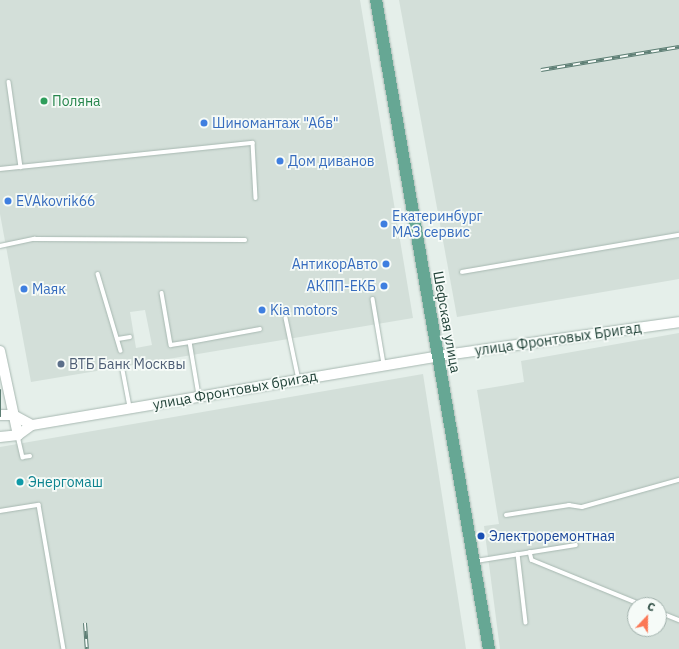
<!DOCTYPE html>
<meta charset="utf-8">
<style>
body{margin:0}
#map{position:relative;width:679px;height:649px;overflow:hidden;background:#e5efea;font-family:"IBM Plex Sans",sans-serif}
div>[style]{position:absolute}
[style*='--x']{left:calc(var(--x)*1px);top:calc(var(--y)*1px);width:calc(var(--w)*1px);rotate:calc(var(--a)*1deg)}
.built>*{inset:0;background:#d3dfd9}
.roads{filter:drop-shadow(0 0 1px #a7b8b1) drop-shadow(0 0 1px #a7b8b1)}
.lane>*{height:3.5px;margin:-1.75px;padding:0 1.75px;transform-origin:1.75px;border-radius:1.75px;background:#fff}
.secondary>*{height:10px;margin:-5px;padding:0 5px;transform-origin:5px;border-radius:5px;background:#fff}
.primary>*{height:12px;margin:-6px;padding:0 6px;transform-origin:6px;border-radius:6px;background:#66a794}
.tram>*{height:1px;margin:-0.5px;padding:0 0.5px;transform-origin:0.5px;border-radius:0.5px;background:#5d7e74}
.rail>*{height:4px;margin-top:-2px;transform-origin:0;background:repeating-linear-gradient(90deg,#f6fbf8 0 8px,#5d7e74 0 16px);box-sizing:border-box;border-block:1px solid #5d7e74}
.dots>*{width:11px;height:11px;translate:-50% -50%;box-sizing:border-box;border:2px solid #f6fbf8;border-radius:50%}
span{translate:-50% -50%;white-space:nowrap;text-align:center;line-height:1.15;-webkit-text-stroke:3.5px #f6fbf8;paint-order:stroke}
.leisure-label{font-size:14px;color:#27864d}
.left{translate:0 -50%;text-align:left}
.shop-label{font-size:14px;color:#366cbe}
.right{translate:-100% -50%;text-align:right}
.street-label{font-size:14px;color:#224339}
.service-label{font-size:14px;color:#4e5e75}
.culture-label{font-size:14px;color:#0d838f}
.transit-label{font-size:14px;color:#164399}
.north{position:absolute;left:627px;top:597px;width:40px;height:40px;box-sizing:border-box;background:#f6fbf8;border:1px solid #a1b1ac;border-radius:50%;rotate:22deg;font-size:11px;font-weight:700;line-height:16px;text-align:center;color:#224339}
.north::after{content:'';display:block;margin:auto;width:14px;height:18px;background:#fb7856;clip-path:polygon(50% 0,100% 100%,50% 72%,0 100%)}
</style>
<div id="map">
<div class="built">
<i style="clip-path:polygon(evenodd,0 0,360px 0,413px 318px,31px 382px,0 214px,0 0,145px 310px,152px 345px,136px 348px,130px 312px,145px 310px)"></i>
<i style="clip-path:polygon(399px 0,679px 0,679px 279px,457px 317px)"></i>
<i style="clip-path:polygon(evenodd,679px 333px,679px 649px,500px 649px,484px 526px,499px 524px,477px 390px,524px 382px,521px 361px,679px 333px,635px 605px,659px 605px,659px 629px,635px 629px,635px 605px)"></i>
<i style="clip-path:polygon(423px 374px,466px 649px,0 649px,0 447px)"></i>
</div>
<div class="roads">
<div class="lane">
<i style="--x:9;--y:82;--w:86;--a:82"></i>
<i style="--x:0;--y:169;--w:254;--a:-5.9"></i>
<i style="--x:253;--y:143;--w:55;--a:86.9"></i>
<i style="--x:0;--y:246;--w:35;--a:-12"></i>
<i style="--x:34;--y:239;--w:211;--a:0.3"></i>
<i style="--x:462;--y:272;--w:220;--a:-9.7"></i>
<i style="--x:98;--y:274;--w:80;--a:73.4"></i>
<i style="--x:162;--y:293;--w:53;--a:80.2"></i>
<i style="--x:171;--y:345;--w:19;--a:-9"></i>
<i style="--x:190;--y:342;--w:54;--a:80.4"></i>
<i style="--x:373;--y:299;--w:66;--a:80.4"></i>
<i style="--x:286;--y:318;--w:63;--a:78.2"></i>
<i style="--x:118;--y:339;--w:12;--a:-9"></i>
<i style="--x:190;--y:342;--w:71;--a:-10.5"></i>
<i style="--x:122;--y:365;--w:43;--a:79.2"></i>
<i style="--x:18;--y:436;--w:22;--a:77"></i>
<i style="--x:23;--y:457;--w:7;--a:-8"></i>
<i style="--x:0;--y:511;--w:39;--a:-9"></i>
<i style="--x:39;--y:505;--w:146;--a:80.2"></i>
<i style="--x:506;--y:515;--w:64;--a:-9"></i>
<i style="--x:569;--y:505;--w:13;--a:9"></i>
<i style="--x:582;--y:507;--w:101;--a:-15.6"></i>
<i style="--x:530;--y:552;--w:8;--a:76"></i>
<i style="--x:532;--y:560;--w:119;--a:22.2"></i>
<i style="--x:518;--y:554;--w:69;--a:83.4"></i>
<i style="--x:476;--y:561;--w:101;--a:-9.1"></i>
<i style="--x:659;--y:612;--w:22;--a:22"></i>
</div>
<div class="secondary">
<i style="--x:0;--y:351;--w:86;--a:77.9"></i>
<i style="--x:0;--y:415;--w:13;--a:0"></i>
<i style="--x:13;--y:415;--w:21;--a:28"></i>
<i style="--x:0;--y:437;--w:18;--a:-6"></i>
<i style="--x:18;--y:435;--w:17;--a:-36"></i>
<i style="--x:32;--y:425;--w:412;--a:-9.6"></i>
<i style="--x:438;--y:356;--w:243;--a:-8"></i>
</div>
<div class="primary">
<i style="--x:376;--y:0;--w:659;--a:80.12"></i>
</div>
</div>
<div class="tram">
<i style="--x:0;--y:389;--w:27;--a:90"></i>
</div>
<div class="rail">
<i style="--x:541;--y:70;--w:140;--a:-9.5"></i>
<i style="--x:85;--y:623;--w:26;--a:86"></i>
</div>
<div class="dots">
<i style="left:44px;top:101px;background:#2e9e5b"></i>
<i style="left:204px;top:123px;background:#3f7fe0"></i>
<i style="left:280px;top:161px;background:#3f7fe0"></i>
<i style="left:8px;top:201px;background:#3f7fe0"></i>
<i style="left:384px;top:224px;background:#3f7fe0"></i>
<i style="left:386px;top:264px;background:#3f7fe0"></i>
<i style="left:384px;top:286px;background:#3f7fe0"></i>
<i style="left:24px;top:289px;background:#3f7fe0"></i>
<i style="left:262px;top:310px;background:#3f7fe0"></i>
<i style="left:61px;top:364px;background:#5c6f8a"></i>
<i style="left:20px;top:482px;background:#0f9aa8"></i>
<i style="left:481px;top:536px;background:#1a4fb4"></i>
</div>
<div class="leisure-label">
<span class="left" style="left:52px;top:101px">Поляна</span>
</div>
<div class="shop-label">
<span class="left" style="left:212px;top:123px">Шиномантаж "Абв"</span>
<span class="left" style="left:288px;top:161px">Дом диванов</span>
<span class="left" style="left:16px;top:201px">EVAkovrik66</span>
<span class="left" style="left:392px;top:224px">Екатеринбург<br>МАЗ сервис</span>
<span class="right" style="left:378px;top:264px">АнтикорАвто</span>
<span class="right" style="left:376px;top:286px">АКПП-ЕКБ</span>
<span class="left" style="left:32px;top:289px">Маяк</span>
<span class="left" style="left:270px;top:310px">Kia motors</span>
</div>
<div class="street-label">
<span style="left:447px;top:322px;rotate:80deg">Шефская улица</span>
<span style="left:558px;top:339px;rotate:-8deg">улица Фронтовых Бригад</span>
<span style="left:235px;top:390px;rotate:-10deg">улица Фронтовых бригад</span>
</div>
<div class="service-label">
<span class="left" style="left:69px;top:364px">ВТБ Банк Москвы</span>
</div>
<div class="culture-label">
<span class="left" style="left:28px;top:482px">Энергомаш</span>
</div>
<div class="transit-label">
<span class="left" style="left:489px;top:536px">Электроремонтная</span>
</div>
<div class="north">С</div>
</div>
